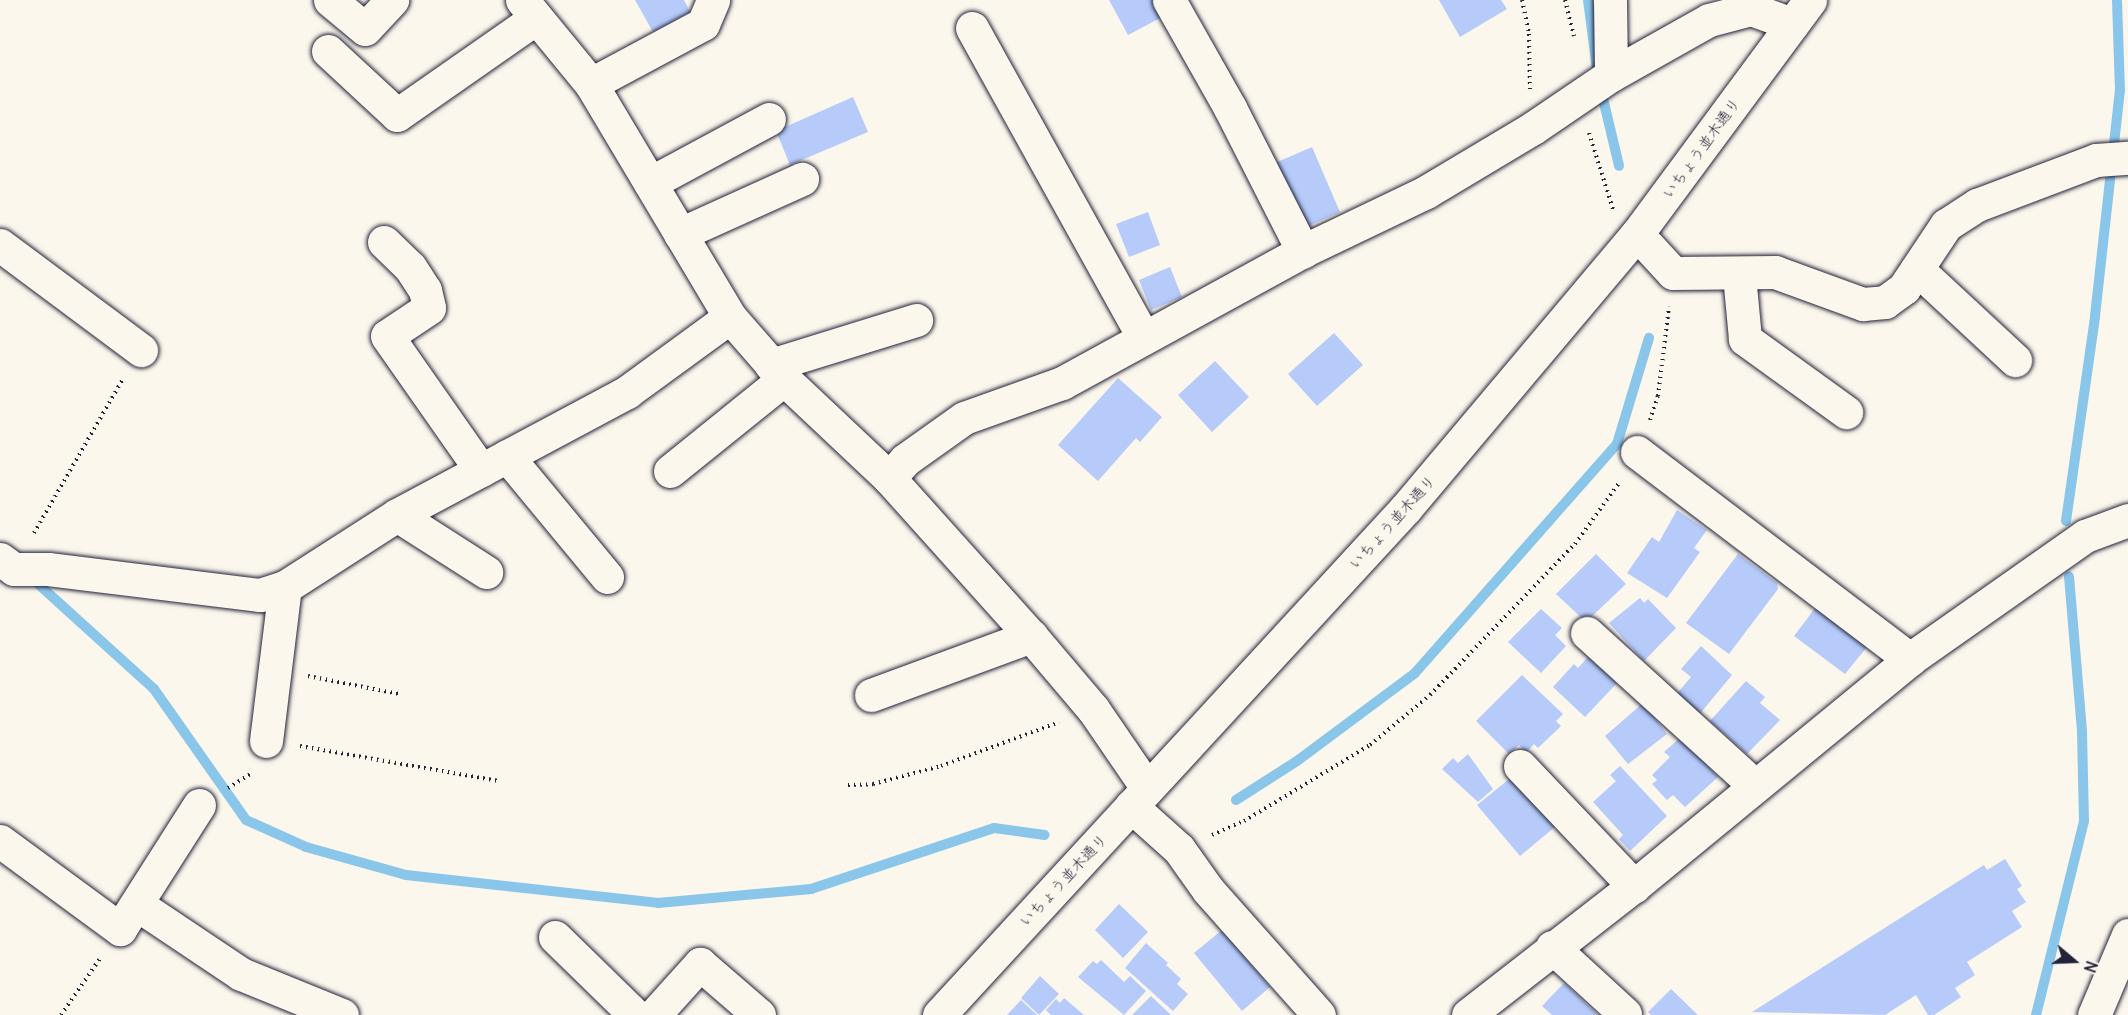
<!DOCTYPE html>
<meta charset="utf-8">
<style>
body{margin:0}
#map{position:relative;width:2128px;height:1015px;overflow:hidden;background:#fbf7ec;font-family:Delius,"Klee One",sans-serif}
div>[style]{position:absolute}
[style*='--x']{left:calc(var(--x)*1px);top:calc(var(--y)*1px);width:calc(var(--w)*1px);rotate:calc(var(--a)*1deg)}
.stream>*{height:10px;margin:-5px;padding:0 5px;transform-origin:5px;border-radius:5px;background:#8ac6ea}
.building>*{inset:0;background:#b6cbfa}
.path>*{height:4px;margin-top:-2px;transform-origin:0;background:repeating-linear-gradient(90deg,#22223b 0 1.5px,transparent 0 6px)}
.roads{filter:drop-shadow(0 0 2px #22223b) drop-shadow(0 0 2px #22223b)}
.minor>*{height:33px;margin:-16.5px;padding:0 16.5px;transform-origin:16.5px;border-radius:16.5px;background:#fbf7ec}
span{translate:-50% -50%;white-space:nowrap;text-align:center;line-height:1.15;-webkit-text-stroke:4.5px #fbf7ec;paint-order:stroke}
.street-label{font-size:15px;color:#22223b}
.north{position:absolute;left:2044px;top:931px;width:60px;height:60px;-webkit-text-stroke:4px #fbf7ec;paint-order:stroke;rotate:109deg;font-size:16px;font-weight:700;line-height:24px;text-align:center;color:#22223b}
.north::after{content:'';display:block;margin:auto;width:21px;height:27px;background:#22223b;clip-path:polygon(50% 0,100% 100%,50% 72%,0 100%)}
</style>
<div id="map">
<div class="stream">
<i style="--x:1588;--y:0;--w:69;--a:82.5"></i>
<i style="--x:1600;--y:86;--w:82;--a:76.6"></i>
<i style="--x:2066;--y:521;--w:207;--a:-81.9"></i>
<i style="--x:2095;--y:316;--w:226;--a:-83.7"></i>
<i style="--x:2120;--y:91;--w:91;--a:-91.9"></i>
<i style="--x:36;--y:582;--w:159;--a:42.2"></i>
<i style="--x:154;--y:689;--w:160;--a:54.9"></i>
<i style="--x:246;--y:820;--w:66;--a:24.2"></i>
<i style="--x:306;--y:847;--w:104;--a:15.6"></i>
<i style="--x:406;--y:875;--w:254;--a:6.3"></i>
<i style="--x:658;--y:903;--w:154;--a:-5.2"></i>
<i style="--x:811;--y:889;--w:193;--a:-18.4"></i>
<i style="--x:994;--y:828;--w:51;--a:7.8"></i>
<i style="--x:1236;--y:800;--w:72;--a:-32.6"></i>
<i style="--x:1297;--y:761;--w:147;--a:-36.7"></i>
<i style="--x:1415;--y:673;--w:305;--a:-48.6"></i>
<i style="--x:1617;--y:444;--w:111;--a:-73.2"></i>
<i style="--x:2036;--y:1015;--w:200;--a:-76.1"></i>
<i style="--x:2084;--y:821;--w:90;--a:-91.3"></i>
<i style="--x:2082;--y:731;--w:155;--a:-94.8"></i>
</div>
<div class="building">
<i style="clip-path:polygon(635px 0,684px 0,690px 12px,653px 32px)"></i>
<i style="clip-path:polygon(1109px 0,1155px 0,1164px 16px,1128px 35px)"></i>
<i style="clip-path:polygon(1439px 0,1501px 0,1507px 9px,1460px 37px)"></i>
<i style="clip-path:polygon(853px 97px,868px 132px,790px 165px,776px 131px)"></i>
<i style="clip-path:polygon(1312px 147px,1340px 212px,1304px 228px,1275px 163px)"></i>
<i style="clip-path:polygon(1148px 212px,1160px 245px,1129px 257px,1116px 224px)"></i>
<i style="clip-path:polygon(1170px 267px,1182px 297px,1151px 310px,1139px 280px)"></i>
<i style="clip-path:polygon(1334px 333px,1363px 365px,1317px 406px,1288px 374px)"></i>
<i style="clip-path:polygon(1215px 361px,1249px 397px,1212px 432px,1178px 395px)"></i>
<i style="clip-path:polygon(1118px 378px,1162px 417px,1140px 442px,1136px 438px,1098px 481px,1058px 445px)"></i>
<i style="clip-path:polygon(1677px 510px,1707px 530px,1694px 548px,1700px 552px,1667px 598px,1627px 573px,1652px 537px,1659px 542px)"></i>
<i style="clip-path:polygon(1596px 554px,1626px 584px,1586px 622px,1556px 594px)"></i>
<i style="clip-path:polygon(1738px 554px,1777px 583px,1778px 589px,1729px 654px,1686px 623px)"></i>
<i style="clip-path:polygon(1640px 598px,1644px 603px,1648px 599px,1676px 628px,1644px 661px,1609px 623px)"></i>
<i style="clip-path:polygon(1819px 603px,1837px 617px,1833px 621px,1867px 647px,1845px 674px,1794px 636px)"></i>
<i style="clip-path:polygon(1541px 609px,1562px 628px,1555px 635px,1566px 646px,1541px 673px,1508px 642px)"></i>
<i style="clip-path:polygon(1701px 646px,1732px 675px,1698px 716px,1675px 696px,1691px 677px,1681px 669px)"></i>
<i style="clip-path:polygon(1588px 657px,1617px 683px,1585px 717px,1553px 687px,1574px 664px,1578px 668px)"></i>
<i style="clip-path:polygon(1522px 675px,1563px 714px,1556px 721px,1561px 726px,1538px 748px,1534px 744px,1526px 753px,1519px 745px,1509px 754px,1476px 721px)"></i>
<i style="clip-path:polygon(1746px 681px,1765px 697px,1760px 703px,1780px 720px,1747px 754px,1710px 721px)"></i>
<i style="clip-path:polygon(1643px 703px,1667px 734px,1628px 764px,1605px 736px)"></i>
<i style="clip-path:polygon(1681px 737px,1718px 777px,1685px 807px,1673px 795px,1667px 800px,1652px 784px,1657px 780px,1652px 775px,1670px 757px,1664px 752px)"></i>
<i style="clip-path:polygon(1468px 754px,1493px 789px,1478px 802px,1442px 769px,1453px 758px,1458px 763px)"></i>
<i style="clip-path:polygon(1620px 766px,1667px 816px,1630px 851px,1619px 839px,1623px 835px,1593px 802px,1616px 781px,1610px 775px)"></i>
<i style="clip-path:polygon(1513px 776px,1556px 826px,1520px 856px,1477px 805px)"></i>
<i style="clip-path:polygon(2005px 859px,2022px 886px,2017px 889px,2026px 902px,2012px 911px,2022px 927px,1967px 962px,1975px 975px,1955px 988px,1961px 997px,1934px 1015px,1928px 1015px,1916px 995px,1885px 1015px,1752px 1012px,1984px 865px,1987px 870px)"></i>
<i style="clip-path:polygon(1119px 904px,1148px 932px,1123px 958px,1095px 930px)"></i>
<i style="clip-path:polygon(1222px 930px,1270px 987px,1242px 1011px,1194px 953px)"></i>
<i style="clip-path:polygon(1146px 943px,1168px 963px,1166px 965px,1181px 979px,1177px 984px,1188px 994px,1173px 1011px,1125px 968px)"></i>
<i style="clip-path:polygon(1101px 960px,1124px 982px,1130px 976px,1146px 991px,1124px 1015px,1078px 977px,1093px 961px,1097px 964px)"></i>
<i style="clip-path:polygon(1040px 976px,1059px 994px,1039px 1015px,1021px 998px)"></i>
<i style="clip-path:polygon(1564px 983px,1598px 1015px,1552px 1015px,1542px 1006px)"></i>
<i style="clip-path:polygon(1671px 989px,1698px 1015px,1651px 1015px,1648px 1012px)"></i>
<i style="clip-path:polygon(1151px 996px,1171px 1015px,1132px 1015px)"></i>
<i style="clip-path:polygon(1064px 998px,1084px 1015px,1051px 1015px,1046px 1010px,1056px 999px,1060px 1003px)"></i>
<i style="clip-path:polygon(1021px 1000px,1037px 1015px,1007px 1015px)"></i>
</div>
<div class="path">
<i style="--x:1522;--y:0;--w:35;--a:78"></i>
<i style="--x:1529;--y:34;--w:55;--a:89"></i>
<i style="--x:1565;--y:0;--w:37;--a:76"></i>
<i style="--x:1589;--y:133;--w:80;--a:72.5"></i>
<i style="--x:1650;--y:420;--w:25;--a:-72"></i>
<i style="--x:1658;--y:396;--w:90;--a:-83"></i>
<i style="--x:34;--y:533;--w:178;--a:-60"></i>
<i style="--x:308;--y:676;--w:93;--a:11.2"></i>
<i style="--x:300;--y:746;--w:202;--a:10"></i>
<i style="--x:848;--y:785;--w:25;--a:-2"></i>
<i style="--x:873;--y:784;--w:70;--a:-14.8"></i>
<i style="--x:941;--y:766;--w:126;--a:-20.4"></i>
<i style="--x:228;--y:788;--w:28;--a:-32"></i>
<i style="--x:1212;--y:835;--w:35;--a:-24"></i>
<i style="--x:1244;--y:821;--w:147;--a:-31.1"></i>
<i style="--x:1370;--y:745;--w:78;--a:-39.8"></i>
<i style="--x:1430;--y:695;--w:209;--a:-46.2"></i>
<i style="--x:1575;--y:544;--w:75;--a:-54.2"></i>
<i style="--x:61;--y:1015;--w:70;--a:-55.4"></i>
</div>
<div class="roads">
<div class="minor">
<i style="--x:330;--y:0;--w:45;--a:39.6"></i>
<i style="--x:365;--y:29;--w:40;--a:-47"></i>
<i style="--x:522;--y:0;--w:109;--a:50.6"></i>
<i style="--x:591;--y:84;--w:271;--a:59.2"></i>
<i style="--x:730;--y:317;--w:82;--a:48.9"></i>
<i style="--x:784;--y:379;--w:144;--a:43.3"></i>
<i style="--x:889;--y:478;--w:212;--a:48.1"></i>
<i style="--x:1031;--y:636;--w:96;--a:49.7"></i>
<i style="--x:1093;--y:709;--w:96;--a:55.6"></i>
<i style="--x:1169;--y:0;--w:124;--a:60.5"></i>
<i style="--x:1230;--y:108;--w:161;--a:63"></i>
<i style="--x:1610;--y:0;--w:75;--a:89.2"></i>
<i style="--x:972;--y:28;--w:353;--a:61"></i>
<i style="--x:328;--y:51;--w:94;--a:42.8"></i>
<i style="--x:397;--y:115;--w:169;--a:-34.9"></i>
<i style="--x:591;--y:84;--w:127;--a:-28.2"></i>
<i style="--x:703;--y:24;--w:26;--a:-67"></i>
<i style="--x:650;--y:183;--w:135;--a:-28.3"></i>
<i style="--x:680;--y:234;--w:134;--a:-24.3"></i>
<i style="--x:1637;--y:234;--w:53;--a:47.3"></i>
<i style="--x:1673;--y:273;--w:102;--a:-0.6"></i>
<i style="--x:1775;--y:272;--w:94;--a:20"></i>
<i style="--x:1863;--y:304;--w:22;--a:-5"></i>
<i style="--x:1885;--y:302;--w:24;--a:-36"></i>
<i style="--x:1904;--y:288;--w:76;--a:-56.3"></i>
<i style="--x:1946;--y:225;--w:37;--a:-33"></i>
<i style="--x:1977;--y:205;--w:127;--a:-20.7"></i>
<i style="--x:2096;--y:160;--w:32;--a:-4"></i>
<i style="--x:384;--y:242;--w:36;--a:44"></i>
<i style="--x:410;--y:267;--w:27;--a:57"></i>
<i style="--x:425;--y:290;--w:18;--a:77"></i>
<i style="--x:429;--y:308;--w:50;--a:146.3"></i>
<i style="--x:387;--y:336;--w:164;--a:55"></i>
<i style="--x:0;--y:245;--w:176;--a:36.7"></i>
<i style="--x:1917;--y:269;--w:134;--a:42.9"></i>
<i style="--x:1739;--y:275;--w:64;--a:84.6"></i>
<i style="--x:1745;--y:339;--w:125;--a:35.9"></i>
<i style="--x:771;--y:365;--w:152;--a:-17.2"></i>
<i style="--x:1637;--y:452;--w:343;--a:37.2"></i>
<i style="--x:507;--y:456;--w:157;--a:50.4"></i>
<i style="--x:670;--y:471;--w:146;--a:-38.9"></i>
<i style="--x:889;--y:478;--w:24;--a:-48"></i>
<i style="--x:905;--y:460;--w:72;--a:-35.4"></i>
<i style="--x:964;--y:418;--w:104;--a:-19.7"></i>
<i style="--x:1062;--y:383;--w:275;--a:-28.7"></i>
<i style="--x:1303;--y:251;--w:136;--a:-25.6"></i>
<i style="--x:1426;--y:192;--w:125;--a:-30.9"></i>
<i style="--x:1533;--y:128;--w:94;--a:-34.2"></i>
<i style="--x:1611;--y:75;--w:112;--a:-29.3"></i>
<i style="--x:1709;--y:20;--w:43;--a:-14.7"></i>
<i style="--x:1751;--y:9;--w:44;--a:20.1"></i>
<i style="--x:397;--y:515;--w:106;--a:32.6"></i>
<i style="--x:0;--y:559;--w:17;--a:36"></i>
<i style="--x:14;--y:569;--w:34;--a:0"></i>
<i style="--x:48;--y:569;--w:214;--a:7"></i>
<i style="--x:260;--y:595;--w:26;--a:-18"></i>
<i style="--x:285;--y:587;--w:133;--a:-32.7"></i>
<i style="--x:397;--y:515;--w:261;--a:-28.1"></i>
<i style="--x:627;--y:392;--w:127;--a:-36.1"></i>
<i style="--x:1587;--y:633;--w:227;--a:42.3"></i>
<i style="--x:871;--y:695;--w:171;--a:-20.2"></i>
<i style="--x:266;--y:741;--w:155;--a:-83"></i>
<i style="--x:1520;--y:766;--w:166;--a:46.5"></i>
<i style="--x:1131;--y:806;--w:64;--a:41.9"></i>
<i style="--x:1179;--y:849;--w:50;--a:54.7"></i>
<i style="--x:1208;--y:890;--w:167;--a:48.4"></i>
<i style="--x:0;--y:841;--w:149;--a:36.3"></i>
<i style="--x:120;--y:929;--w:147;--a:-57.5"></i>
<i style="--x:138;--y:905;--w:124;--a:33.8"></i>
<i style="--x:241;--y:974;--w:109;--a:22.1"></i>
<i style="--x:555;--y:937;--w:112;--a:44.3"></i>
<i style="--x:1552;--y:947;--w:99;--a:42.5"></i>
<i style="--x:654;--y:1015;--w:69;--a:-48"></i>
<i style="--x:700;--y:964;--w:78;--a:40.8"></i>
<i style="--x:939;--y:1015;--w:689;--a:-47.35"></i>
<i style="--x:1406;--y:508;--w:358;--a:-49.9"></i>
<i style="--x:1637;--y:234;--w:291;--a:-53.5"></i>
<i style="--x:1468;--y:1015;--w:210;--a:-37.9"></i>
<i style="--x:1634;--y:886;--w:357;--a:-39.4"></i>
<i style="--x:1910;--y:659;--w:214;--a:-35.1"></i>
<i style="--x:2085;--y:536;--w:46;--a:-20.4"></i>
<i style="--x:2094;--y:1015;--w:87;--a:-67"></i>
</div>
</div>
<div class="street-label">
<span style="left:1701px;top:148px;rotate:-54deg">いちょう並木通り</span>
<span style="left:1392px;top:522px;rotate:-48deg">いちょう並木通り</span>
<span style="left:1063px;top:880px;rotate:-47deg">いちょう並木通り</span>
</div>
<div class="north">N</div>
</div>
